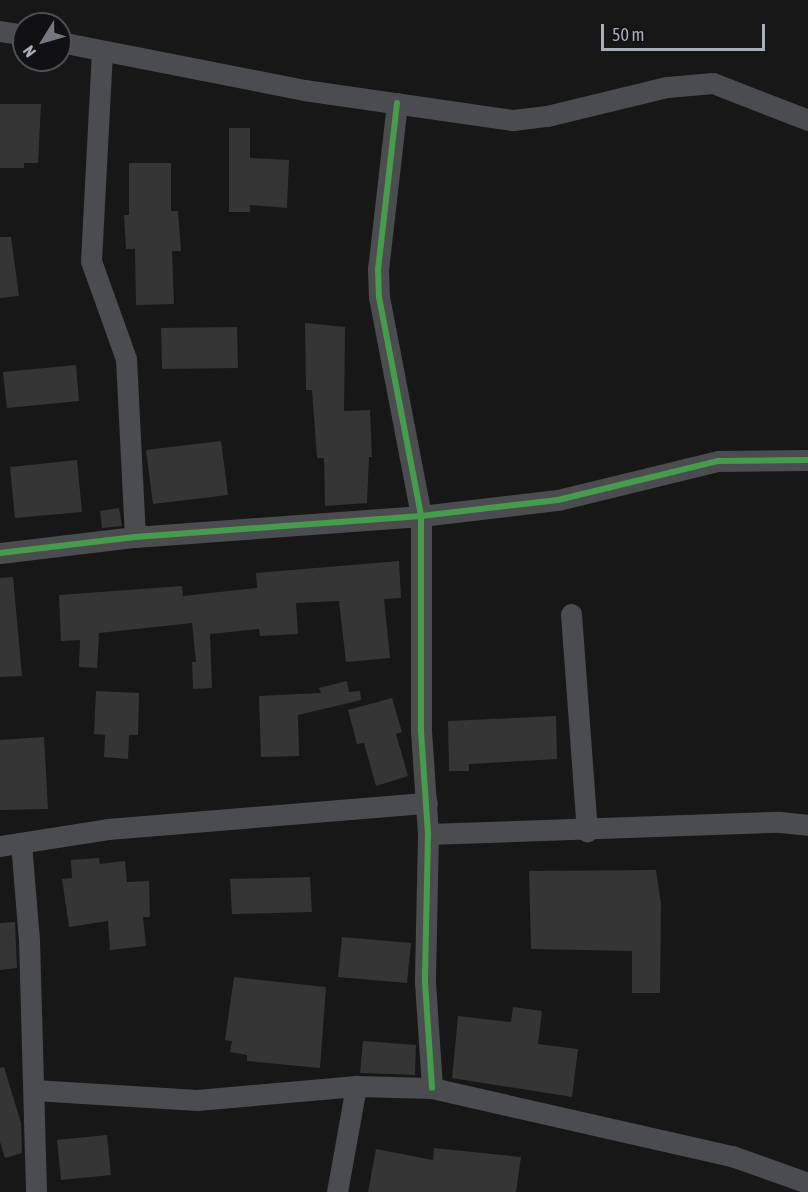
<!DOCTYPE html>
<style>
body{margin:0}
#map{position:relative;width:808px;height:1192px;overflow:hidden;background:#171717;font-family:"Asap Condensed",sans-serif}
div>[style]{position:absolute}
[style*='--x']{left:calc(var(--x)*1px);top:calc(var(--y)*1px);width:calc(var(--w)*1px);rotate:calc(var(--a)*1deg)}
.building>*{inset:0;background:#353536}
.street>*{height:21px;margin:-10.5px;padding:0 10.5px;transform-origin:10.5px;border-radius:10.5px;background:#4b4c50}
.cycleway>*{height:6px;margin:-3px;padding:0 3px;transform-origin:3px;border-radius:3px;background:#469c4c}
span{translate:-50% -50%;white-space:nowrap;text-align:center;line-height:1.15;-webkit-text-stroke:4.5px #111113;paint-order:stroke}
.north{position:absolute;left:12px;top:12px;width:60px;height:60px;box-sizing:border-box;background:#111113;border:2px solid #4d4f55;border-radius:50%;rotate:233deg;font-size:16px;font-weight:700;line-height:24px;text-align:center;color:#a8adb8}
.north::after{content:'';display:block;margin:auto;width:21px;height:27px;background:#757880;clip-path:polygon(50% 0,100% 100%,50% 72%,0 100%)}
.scale{position:absolute;left:601px;top:24px;width:164px;height:27px;box-sizing:border-box;border:3px solid #a8adb8;border-top:0;padding-left:8px;font-size:18px;line-height:21px;white-space:nowrap;color:#a8adb8;-webkit-text-stroke:4px #111113;paint-order:stroke}
</style>
<div id="map">
<div class="building">
<i style="clip-path:polygon(0 104px,41px 104px,38px 163px,24px 163px,24px 168px,0 168px)"></i>
<i style="clip-path:polygon(229px 128px,250px 128px,250px 158px,289px 160px,287px 208px,250px 205px,250px 212px,229px 212px)"></i>
<i style="clip-path:polygon(129px 163px,171px 163px,171px 211px,178px 211px,181px 251px,172px 251px,174px 304px,136px 305px,135px 249px,126px 249px,124px 215px,129px 215px)"></i>
<i style="clip-path:polygon(0 237px,11px 237px,19px 296px,0 298px)"></i>
<i style="clip-path:polygon(305px 323px,345px 327px,344px 411px,370px 410px,372px 457px,369px 457px,367px 503px,325px 506px,324px 458px,317px 458px,312px 390px,306px 390px)"></i>
<i style="clip-path:polygon(237px 327px,238px 368px,162px 369px,161px 328px)"></i>
<i style="clip-path:polygon(76px 365px,79px 401px,7px 408px,3px 372px)"></i>
<i style="clip-path:polygon(221px 441px,228px 495px,153px 504px,146px 450px)"></i>
<i style="clip-path:polygon(77px 460px,82px 512px,15px 518px,10px 467px)"></i>
<i style="clip-path:polygon(119px 508px,122px 526px,102px 528px,100px 511px)"></i>
<i style="clip-path:polygon(399px 561px,401px 598px,384px 599px,390px 658px,346px 662px,339px 601px,296px 603px,298px 634px,260px 636px,259px 629px,210px 634px,212px 688px,193px 689px,192px 662px,196px 662px,192px 623px,99px 633px,97px 668px,79px 667px,80px 640px,61px 641px,59px 595px,182px 586px,183px 596px,257px 588px,256px 573px)"></i>
<i style="clip-path:polygon(13px 577px,22px 676px,0 677px,0 578px)"></i>
<i style="clip-path:polygon(347px 681px,349px 692px,360px 691px,361px 700px,298px 715px,299px 756px,261px 757px,259px 696px,321px 693px,319px 688px)"></i>
<i style="clip-path:polygon(96px 691px,139px 693px,138px 735px,129px 735px,128px 759px,104px 757px,105px 735px,94px 734px)"></i>
<i style="clip-path:polygon(392px 698px,402px 732px,396px 734px,408px 776px,376px 786px,364px 743px,357px 744px,348px 710px)"></i>
<i style="clip-path:polygon(556px 716px,557px 759px,469px 764px,469px 771px,449px 771px,448px 721px)"></i>
<i style="clip-path:polygon(44px 737px,48px 809px,0 810px,0 740px)"></i>
<i style="clip-path:polygon(99px 858px,100px 864px,125px 861px,127px 882px,149px 881px,150px 917px,143px 917px,146px 946px,110px 950px,108px 921px,69px 927px,62px 879px,72px 878px,71px 860px)"></i>
<i style="clip-path:polygon(656px 870px,661px 904px,660px 993px,632px 993px,632px 951px,531px 949px,529px 871px)"></i>
<i style="clip-path:polygon(310px 877px,312px 912px,232px 914px,230px 879px)"></i>
<i style="clip-path:polygon(15px 922px,17px 968px,0 970px,0 923px)"></i>
<i style="clip-path:polygon(342px 937px,411px 943px,407px 983px,338px 977px)"></i>
<i style="clip-path:polygon(234px 977px,326px 987px,320px 1068px,247px 1061px,247px 1055px,230px 1052px,232px 1041px,225px 1040px)"></i>
<i style="clip-path:polygon(513px 1007px,542px 1011px,538px 1044px,578px 1049px,572px 1097px,452px 1078px,458px 1016px,511px 1022px)"></i>
<i style="clip-path:polygon(363px 1041px,416px 1045px,415px 1075px,360px 1073px)"></i>
<i style="clip-path:polygon(4px 1067px,21px 1123px,22px 1153px,5px 1158px,0 1142px,0 1068px)"></i>
<i style="clip-path:polygon(107px 1135px,111px 1175px,61px 1180px,57px 1140px)"></i>
<i style="clip-path:polygon(434px 1148px,521px 1157px,516px 1192px,368px 1192px,376px 1149px,433px 1160px)"></i>
</div>
<div class="street">
<i style="--x:0;--y:31;--w:24;--a:9"></i>
<i style="--x:60;--y:42;--w:249;--a:11.1"></i>
<i style="--x:304;--y:90;--w:211;--a:8.2"></i>
<i style="--x:513;--y:120;--w:34;--a:-7"></i>
<i style="--x:547;--y:116;--w:123;--a:-13.6"></i>
<i style="--x:667;--y:87;--w:46;--a:-5"></i>
<i style="--x:713;--y:83;--w:102;--a:21.3"></i>
<i style="--x:102;--y:51;--w:210;--a:93"></i>
<i style="--x:91;--y:261;--w:104;--a:70.3"></i>
<i style="--x:126;--y:359;--w:178;--a:87.1"></i>
<i style="--x:397;--y:103;--w:167;--a:96.5"></i>
<i style="--x:378;--y:269;--w:28;--a:88"></i>
<i style="--x:379;--y:297;--w:223;--a:79.1"></i>
<i style="--x:421;--y:516;--w:215;--a:90"></i>
<i style="--x:421;--y:731;--w:103;--a:86.1"></i>
<i style="--x:428;--y:834;--w:148;--a:91.2"></i>
<i style="--x:425;--y:982;--w:106;--a:86.2"></i>
<i style="--x:0;--y:553;--w:136;--a:-6.8"></i>
<i style="--x:135;--y:537;--w:287;--a:-4.2"></i>
<i style="--x:421;--y:516;--w:138;--a:-6.7"></i>
<i style="--x:558;--y:500;--w:165;--a:-13.7"></i>
<i style="--x:718;--y:461;--w:90;--a:-0.6"></i>
<i style="--x:571;--y:614;--w:218;--a:85.8"></i>
<i style="--x:428;--y:834;--w:352;--a:-2"></i>
<i style="--x:780;--y:822;--w:28;--a:6"></i>
<i style="--x:21;--y:843;--w:97;--a:85.3"></i>
<i style="--x:29;--y:940;--w:252;--a:88.4"></i>
<i style="--x:0;--y:846;--w:109;--a:-8.9"></i>
<i style="--x:108;--y:829;--w:320;--a:-4.7"></i>
<i style="--x:34;--y:1090;--w:163;--a:3.5"></i>
<i style="--x:197;--y:1100;--w:160;--a:-5"></i>
<i style="--x:356;--y:1086;--w:76;--a:1.5"></i>
<i style="--x:432;--y:1088;--w:308;--a:12.8"></i>
<i style="--x:732;--y:1156;--w:81;--a:19.6"></i>
<i style="--x:337;--y:1192;--w:108;--a:-79.8"></i>
</div>
<div class="cycleway">
<i style="--x:397;--y:103;--w:167;--a:96.5"></i>
<i style="--x:378;--y:269;--w:28;--a:88"></i>
<i style="--x:379;--y:297;--w:223;--a:79.1"></i>
<i style="--x:421;--y:516;--w:215;--a:90"></i>
<i style="--x:421;--y:731;--w:103;--a:86.1"></i>
<i style="--x:428;--y:834;--w:148;--a:91.2"></i>
<i style="--x:425;--y:982;--w:106;--a:86.2"></i>
<i style="--x:0;--y:553;--w:136;--a:-6.8"></i>
<i style="--x:135;--y:537;--w:287;--a:-4.2"></i>
<i style="--x:421;--y:516;--w:138;--a:-6.7"></i>
<i style="--x:558;--y:500;--w:165;--a:-13.7"></i>
<i style="--x:718;--y:461;--w:90;--a:-0.6"></i>
</div>
<div class="north">N</div>
<div class="scale">50 m</div>
</div>
